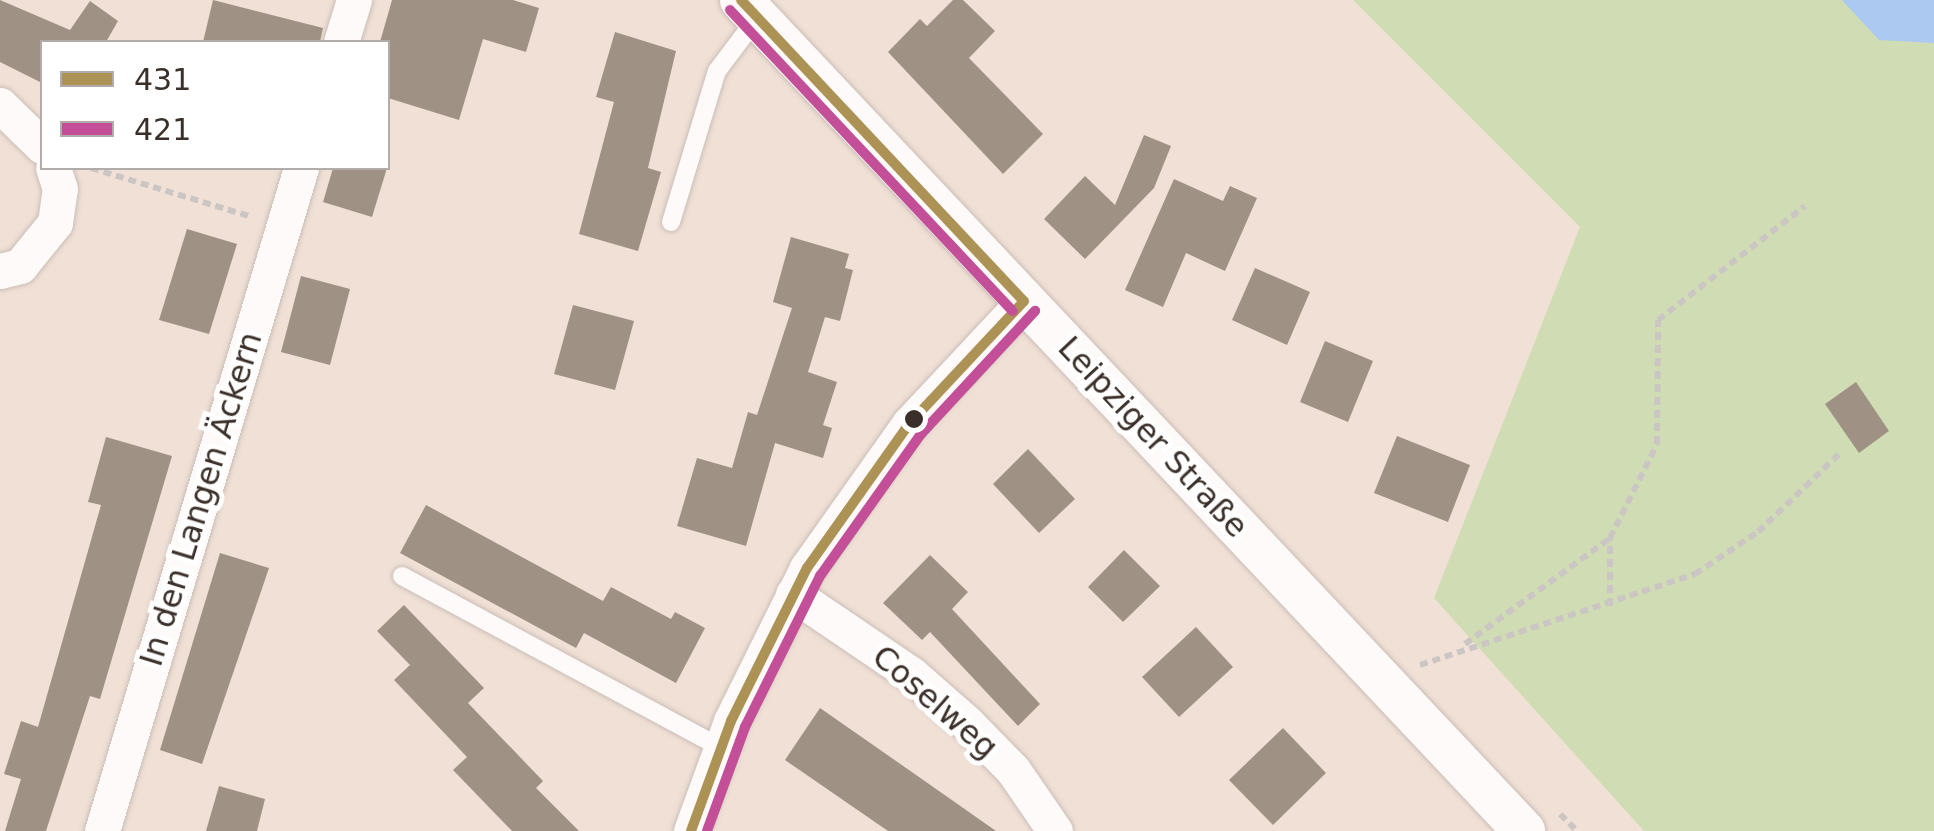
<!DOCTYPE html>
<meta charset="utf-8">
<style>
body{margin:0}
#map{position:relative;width:1934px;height:831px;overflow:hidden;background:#f0e0d6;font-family:"DejaVu Sans",sans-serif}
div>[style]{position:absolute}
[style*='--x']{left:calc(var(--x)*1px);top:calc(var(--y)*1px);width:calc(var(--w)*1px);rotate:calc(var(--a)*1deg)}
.green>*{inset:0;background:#d0dcb3}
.water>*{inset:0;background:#abc9f1}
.building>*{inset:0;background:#9f9284}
.path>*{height:6px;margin-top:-3px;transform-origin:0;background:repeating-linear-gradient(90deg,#cbc6c3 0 8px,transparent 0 13px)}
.roads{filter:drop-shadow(0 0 2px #cabeb6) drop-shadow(0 0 2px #cabeb6)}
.service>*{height:18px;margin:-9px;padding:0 9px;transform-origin:9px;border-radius:9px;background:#fdfaf9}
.minor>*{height:35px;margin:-17.5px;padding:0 17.5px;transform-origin:17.5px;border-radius:17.5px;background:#fdfaf9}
.tertiary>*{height:42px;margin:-21px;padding:0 21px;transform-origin:21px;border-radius:21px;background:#fdfaf9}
.bus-1>*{height:10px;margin:-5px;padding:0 5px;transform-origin:5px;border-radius:5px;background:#ad9255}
.bus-2>*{height:10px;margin:-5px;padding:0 5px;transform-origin:5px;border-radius:5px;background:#c24f97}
.dots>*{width:28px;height:28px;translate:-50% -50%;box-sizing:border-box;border:5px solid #fff;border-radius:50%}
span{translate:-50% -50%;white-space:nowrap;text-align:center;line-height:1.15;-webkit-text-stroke:10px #fff;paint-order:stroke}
.street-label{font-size:32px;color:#3b3029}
.legend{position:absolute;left:40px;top:40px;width:350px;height:130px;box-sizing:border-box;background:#fff;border:2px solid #b1aca9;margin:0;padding:12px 18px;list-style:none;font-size:30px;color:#3b3029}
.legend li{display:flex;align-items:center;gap:20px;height:50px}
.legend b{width:50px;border:2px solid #b1aca9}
</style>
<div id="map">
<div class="green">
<i style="clip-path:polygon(1353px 0,1934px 0,1934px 831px,1644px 831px,1434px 598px,1580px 227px)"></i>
</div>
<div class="water">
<i style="clip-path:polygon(1842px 0,1934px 0,1934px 43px,1879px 40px)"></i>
</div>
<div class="building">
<i style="clip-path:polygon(0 0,70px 30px,90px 1px,118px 21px,106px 42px,42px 42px,42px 83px,0 62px)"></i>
<i style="clip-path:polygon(213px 0,323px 28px,320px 42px,203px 42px)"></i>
<i style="clip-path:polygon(392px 0,513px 0,539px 8px,526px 52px,483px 39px,459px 120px,388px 98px,388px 42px,380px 42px)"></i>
<i style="clip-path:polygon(953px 0,963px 0,995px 31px,969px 58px,1043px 134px,1003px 174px,888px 52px,920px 19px,927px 26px)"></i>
<i style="clip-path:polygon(615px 32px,676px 51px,648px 168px,661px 172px,638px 251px,579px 234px,614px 102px,596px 97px)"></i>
<i style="clip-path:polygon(1144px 135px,1171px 146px,1154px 188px,1085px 259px,1044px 219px,1085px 176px,1115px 205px)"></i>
<i style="clip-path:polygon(333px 168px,387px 168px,372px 217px,323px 202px)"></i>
<i style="clip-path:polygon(1174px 179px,1223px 201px,1230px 186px,1257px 198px,1225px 271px,1186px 253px,1163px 307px,1125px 290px)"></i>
<i style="clip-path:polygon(187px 229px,237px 244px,209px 334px,159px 320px)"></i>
<i style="clip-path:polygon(791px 237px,849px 254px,845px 268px,853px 270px,840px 321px,825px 317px,808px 372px,837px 382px,823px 425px,832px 428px,823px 458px,775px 443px,746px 546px,677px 526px,697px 458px,732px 468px,748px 412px,757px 415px,792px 308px,773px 302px)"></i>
<i style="clip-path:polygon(1255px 268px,1310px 292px,1287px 345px,1232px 320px)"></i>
<i style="clip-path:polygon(301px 276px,350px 289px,330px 365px,281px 352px)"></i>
<i style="clip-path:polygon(573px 305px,634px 321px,615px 390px,554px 374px)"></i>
<i style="clip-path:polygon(1325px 341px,1373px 361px,1348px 422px,1300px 402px)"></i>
<i style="clip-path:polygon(1856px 382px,1889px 431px,1859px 453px,1825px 404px)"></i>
<i style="clip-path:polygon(1397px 436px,1470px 465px,1448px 522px,1374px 493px)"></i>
<i style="clip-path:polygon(106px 437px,172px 456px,100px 699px,90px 696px,46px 831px,5px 831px,21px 779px,4px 774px,21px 721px,38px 727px,101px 505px,88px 502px)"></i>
<i style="clip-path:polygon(1028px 449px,1075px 499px,1039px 533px,993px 484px)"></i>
<i style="clip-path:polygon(426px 505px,603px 601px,611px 587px,671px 619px,675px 612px,705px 628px,676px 683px,584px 633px,576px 648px,400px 553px)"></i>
<i style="clip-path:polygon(1124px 550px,1160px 586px,1123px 622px,1088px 587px)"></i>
<i style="clip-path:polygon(220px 553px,269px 568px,202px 764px,160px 750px)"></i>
<i style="clip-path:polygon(930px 555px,968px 592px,952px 609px,1040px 704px,1018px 726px,930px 632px,922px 640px,883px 603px)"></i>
<i style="clip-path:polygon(404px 605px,484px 688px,468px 703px,543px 781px,536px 788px,579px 831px,512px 831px,453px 770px,467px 757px,394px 680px,410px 665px,377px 631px)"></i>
<i style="clip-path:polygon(1196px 627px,1233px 667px,1179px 717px,1142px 677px)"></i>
<i style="clip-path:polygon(820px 708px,919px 777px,996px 831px,888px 831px,785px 760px)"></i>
<i style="clip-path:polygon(1283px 728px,1326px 773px,1273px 825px,1229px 780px)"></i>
<i style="clip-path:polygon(219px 786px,265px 799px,257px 831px,206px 831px)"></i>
</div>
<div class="path">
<i style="--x:91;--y:168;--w:168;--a:16.9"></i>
<i style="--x:1610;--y:606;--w:68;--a:-90"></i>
<i style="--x:1610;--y:538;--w:105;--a:-63.4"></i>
<i style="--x:1657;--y:444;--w:124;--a:-89.5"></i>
<i style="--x:1658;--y:320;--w:186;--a:-37.8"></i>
<i style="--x:1465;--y:644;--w:178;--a:-36.1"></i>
<i style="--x:1420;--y:665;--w:290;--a:-18.3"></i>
<i style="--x:1695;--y:574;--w:76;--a:-33.7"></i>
<i style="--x:1758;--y:532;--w:112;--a:-43.9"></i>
<i style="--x:1560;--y:814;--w:24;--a:45"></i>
</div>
<div class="roads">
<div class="service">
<i style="--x:671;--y:222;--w:158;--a:-73.1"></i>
<i style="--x:717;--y:71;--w:66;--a:-53"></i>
<i style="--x:402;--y:576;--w:362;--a:28.3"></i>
</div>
<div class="minor">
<i style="--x:341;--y:42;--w:44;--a:-72.8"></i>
<i style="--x:0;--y:105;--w:59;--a:44.3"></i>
<i style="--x:0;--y:271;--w:21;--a:-14"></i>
<i style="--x:20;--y:266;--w:55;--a:-50.9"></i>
<i style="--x:55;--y:223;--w:34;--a:-82"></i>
<i style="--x:60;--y:189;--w:22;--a:-108"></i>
<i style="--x:793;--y:594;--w:143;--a:34.1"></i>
<i style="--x:911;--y:674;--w:74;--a:41.2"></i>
<i style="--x:967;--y:723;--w:66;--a:45.6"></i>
<i style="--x:1013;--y:770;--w:74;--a:55.5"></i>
<i style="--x:102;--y:831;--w:692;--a:-73.29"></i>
<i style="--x:691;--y:831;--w:117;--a:-70"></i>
<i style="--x:731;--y:721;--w:171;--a:-63.6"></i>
<i style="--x:807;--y:568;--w:176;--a:-54.7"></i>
<i style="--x:909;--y:424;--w:168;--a:-46.9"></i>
</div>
<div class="tertiary">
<i style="--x:741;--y:0;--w:1142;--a:46.7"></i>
</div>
</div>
<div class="bus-1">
<i style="--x:741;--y:0;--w:413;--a:46.8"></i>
<i style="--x:691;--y:831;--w:117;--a:-70"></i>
<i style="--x:731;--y:721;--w:171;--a:-63.6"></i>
<i style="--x:807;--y:568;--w:176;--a:-54.7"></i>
<i style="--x:909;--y:424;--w:168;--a:-46.9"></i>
</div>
<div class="bus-2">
<i style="--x:730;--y:10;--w:413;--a:46.8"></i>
<i style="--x:707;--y:831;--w:111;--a:-69.9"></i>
<i style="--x:745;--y:727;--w:169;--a:-63.6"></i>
<i style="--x:820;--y:576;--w:174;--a:-54.6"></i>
<i style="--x:921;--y:434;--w:168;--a:-47.2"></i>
</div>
<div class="dots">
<i style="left:914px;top:419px;background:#3b3029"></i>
</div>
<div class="street-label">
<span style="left:1153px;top:437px;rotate:47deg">Leipziger Straße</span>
<span style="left:201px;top:499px;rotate:-73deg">In den Langen Äckern</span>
<span style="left:935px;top:702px;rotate:41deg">Coselweg</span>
</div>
<ul class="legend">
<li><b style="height:12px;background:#ad9255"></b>431</li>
<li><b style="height:12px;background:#c24f97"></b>421</li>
</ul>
</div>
